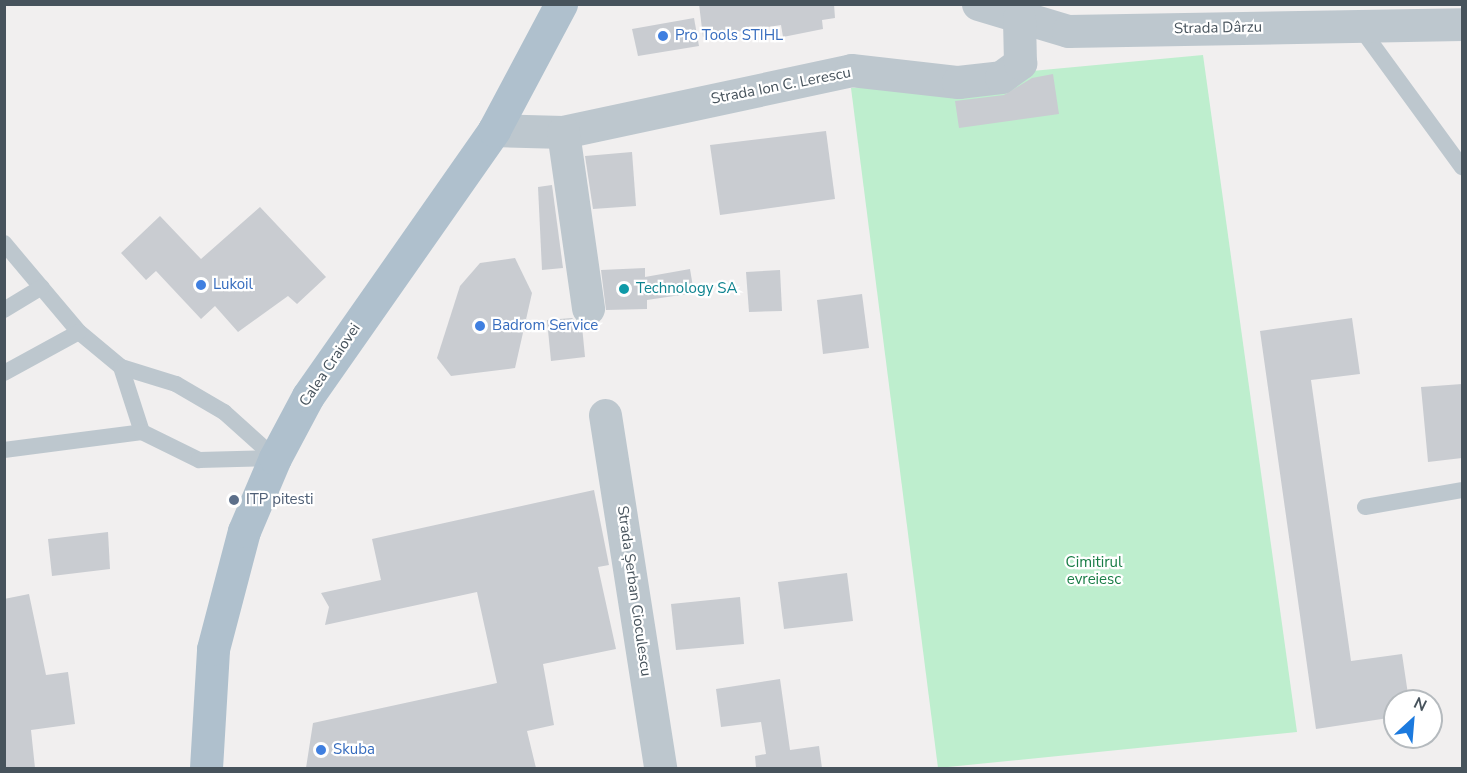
<!DOCTYPE html>
<meta charset="utf-8">
<style>
body{margin:0}
#map{position:relative;width:1467px;height:773px;overflow:hidden;background:#f1efef;font-family:"Nunito Sans",sans-serif}
div>[style]{position:absolute}
[style*='--x']{left:calc(var(--x)*1px);top:calc(var(--y)*1px);width:calc(var(--w)*1px);rotate:calc(var(--a)*1deg)}
.green>*{inset:0;background:#beeece}
.building>*{inset:0;background:#c9ccd1}
.lane>*{height:16px;margin:-8px;padding:0 8px;transform-origin:8px;border-radius:8px;background:#bdc7ce}
.street>*{height:33px;margin:-16.5px;padding:0 16.5px;transform-origin:16.5px;border-radius:16.5px;background:#bdc7ce}
.primary>*{height:33px;margin:-16.5px;padding:0 16.5px;transform-origin:16.5px;border-radius:16.5px;background:#afc0cd}
.dots>*{width:16px;height:16px;translate:-50% -50%;box-sizing:border-box;border:3px solid #fff;border-radius:50%}
span{translate:-50% -50%;white-space:nowrap;text-align:center;line-height:1.15;-webkit-text-stroke:4.5px #fff;paint-order:stroke}
.street-label{font-size:15px;color:#47535c}
.shop-label{font-size:15px;color:#366cbe}
.left{translate:0 -50%;text-align:left}
.culture-label{font-size:15px;color:#0d838f}
.service-label{font-size:15px;color:#4e5e75}
.park-label{font-size:15px;color:#197d46}
.frame{position:absolute;inset:0;border:6px solid #47535c;pointer-events:none}
.north{position:absolute;left:1383px;top:689px;width:60px;height:60px;box-sizing:border-box;background:#fff;border:2px solid #b5babe;border-radius:50%;rotate:26deg;font-size:16px;font-weight:700;line-height:24px;text-align:center;color:#47535c}
.north::after{content:'';display:block;margin:auto;width:21px;height:27px;background:#1c7ade;clip-path:polygon(50% 0,100% 100%,50% 72%,0 100%)}
</style>
<div id="map">
<div class="green">
<i style="clip-path:polygon(1203px 55px,1297px 732px,938px 768px,851px 88px)"></i>
</div>
<div class="building">
<i style="clip-path:polygon(699px 4px,834px 4px,835px 18px,822px 20px,823px 29px,783px 37px,781px 25px,703px 37px)"></i>
<i style="clip-path:polygon(694px 18px,699px 46px,638px 56px,632px 29px)"></i>
<i style="clip-path:polygon(1053px 74px,1059px 114px,959px 128px,955px 101px,1004px 95px,1032px 78px)"></i>
<i style="clip-path:polygon(826px 131px,835px 199px,720px 215px,710px 145px)"></i>
<i style="clip-path:polygon(632px 152px,636px 206px,593px 209px,585px 156px)"></i>
<i style="clip-path:polygon(552px 185px,563px 268px,542px 270px,538px 187px)"></i>
<i style="clip-path:polygon(260px 207px,326px 277px,297px 304px,288px 296px,238px 332px,215px 306px,201px 319px,156px 271px,146px 280px,121px 253px,160px 216px,201px 259px)"></i>
<i style="clip-path:polygon(515px 258px,532px 293px,515px 368px,451px 376px,437px 358px,460px 286px,480px 263px)"></i>
<i style="clip-path:polygon(645px 268px,645px 277px,690px 269px,694px 293px,647px 300px,647px 309px,606px 310px,601px 270px)"></i>
<i style="clip-path:polygon(780px 270px,782px 311px,749px 312px,746px 272px)"></i>
<i style="clip-path:polygon(862px 294px,869px 348px,823px 354px,817px 300px)"></i>
<i style="clip-path:polygon(572px 318px,582px 326px,585px 357px,551px 361px,547px 320px)"></i>
<i style="clip-path:polygon(1352px 318px,1360px 374px,1311px 380px,1351px 661px,1402px 654px,1409px 701px,1395px 701px,1395px 717px,1316px 729px,1260px 331px)"></i>
<i style="clip-path:polygon(1462px 384px,1462px 458px,1428px 462px,1421px 387px)"></i>
<i style="clip-path:polygon(594px 490px,609px 565px,598px 567px,616px 649px,543px 664px,554px 725px,527px 731px,536px 768px,306px 768px,313px 723px,497px 683px,477px 592px,325px 625px,329px 607px,321px 593px,381px 580px,372px 539px)"></i>
<i style="clip-path:polygon(108px 532px,110px 569px,52px 576px,48px 539px)"></i>
<i style="clip-path:polygon(847px 573px,853px 621px,784px 629px,778px 582px)"></i>
<i style="clip-path:polygon(29px 594px,46px 675px,68px 672px,75px 724px,31px 730px,35px 768px,4px 768px,4px 599px)"></i>
<i style="clip-path:polygon(740px 597px,744px 644px,676px 650px,671px 604px)"></i>
<i style="clip-path:polygon(780px 679px,790px 750px,819px 746px,822px 768px,756px 768px,755px 756px,766px 754px,761px 722px,721px 727px,716px 689px)"></i>
</div>
<div class="lane">
<i style="--x:1359;--y:26;--w:175;--a:53.9"></i>
<i style="--x:4;--y:243;--w:116;--a:49.9"></i>
<i style="--x:79;--y:332;--w:55;--a:39.8"></i>
<i style="--x:121;--y:367;--w:58;--a:17.2"></i>
<i style="--x:176;--y:384;--w:56;--a:30.3"></i>
<i style="--x:224;--y:412;--w:69;--a:42"></i>
<i style="--x:4;--y:310;--w:44;--a:-31.2"></i>
<i style="--x:121;--y:367;--w:68;--a:72.1"></i>
<i style="--x:4;--y:373;--w:85;--a:-28.7"></i>
<i style="--x:4;--y:450;--w:139;--a:-7.4"></i>
<i style="--x:142;--y:432;--w:64;--a:26.2"></i>
<i style="--x:199;--y:460;--w:76;--a:-1.5"></i>
<i style="--x:1365;--y:507;--w:98;--a:-9.9"></i>
</div>
<div class="street">
<i style="--x:978;--y:4;--w:94;--a:16.7"></i>
<i style="--x:1068;--y:31;--w:394;--a:-1"></i>
<i style="--x:494;--y:130;--w:69;--a:1.7"></i>
<i style="--x:563;--y:132;--w:295;--a:-12.1"></i>
<i style="--x:851;--y:70;--w:108;--a:6.4"></i>
<i style="--x:958;--y:82;--w:43;--a:-6.6"></i>
<i style="--x:1001;--y:77;--w:24;--a:-36"></i>
<i style="--x:1020;--y:63;--w:45;--a:-91.3"></i>
<i style="--x:563;--y:132;--w:178;--a:81.9"></i>
<i style="--x:605;--y:415;--w:357;--a:81.1"></i>
</div>
<div class="primary">
<i style="--x:206;--y:768;--w:119;--a:-86.6"></i>
<i style="--x:213;--y:649;--w:122;--a:-75.3"></i>
<i style="--x:244;--y:531;--w:79;--a:-67"></i>
<i style="--x:275;--y:458;--w:70;--a:-62"></i>
<i style="--x:308;--y:396;--w:325;--a:-55"></i>
<i style="--x:494;--y:130;--w:143;--a:-62"></i>
</div>
<div class="dots">
<i style="left:663px;top:36px;background:#3f7fe0"></i>
<i style="left:201px;top:285px;background:#3f7fe0"></i>
<i style="left:624px;top:289px;background:#0f9aa8"></i>
<i style="left:480px;top:326px;background:#3f7fe0"></i>
<i style="left:234px;top:500px;background:#5c6f8a"></i>
<i style="left:321px;top:750px;background:#3f7fe0"></i>
</div>
<div class="street-label">
<span style="left:1218px;top:28px;rotate:-1deg">Strada Dârzu</span>
<span style="left:781px;top:86px;rotate:-11deg">Strada Ion C. Lerescu</span>
<span style="left:330px;top:365px;rotate:-56deg">Calea Craiovei</span>
<span style="left:634px;top:591px;rotate:82deg">Strada Șerban Cioculescu</span>
</div>
<div class="shop-label">
<span class="left" style="left:675px;top:36px">Pro Tools STIHL</span>
<span class="left" style="left:213px;top:285px">Lukoil</span>
<span class="left" style="left:492px;top:326px">Badrom Service</span>
<span class="left" style="left:333px;top:750px">Skuba</span>
</div>
<div class="culture-label">
<span class="left" style="left:636px;top:289px">Technology SA</span>
</div>
<div class="service-label">
<span class="left" style="left:246px;top:500px">ITP pitesti</span>
</div>
<div class="park-label">
<span style="left:1094px;top:571px">Cimitirul<br>evreiesc</span>
</div>
<div class="frame"></div>
<div class="north">N</div>
</div>
